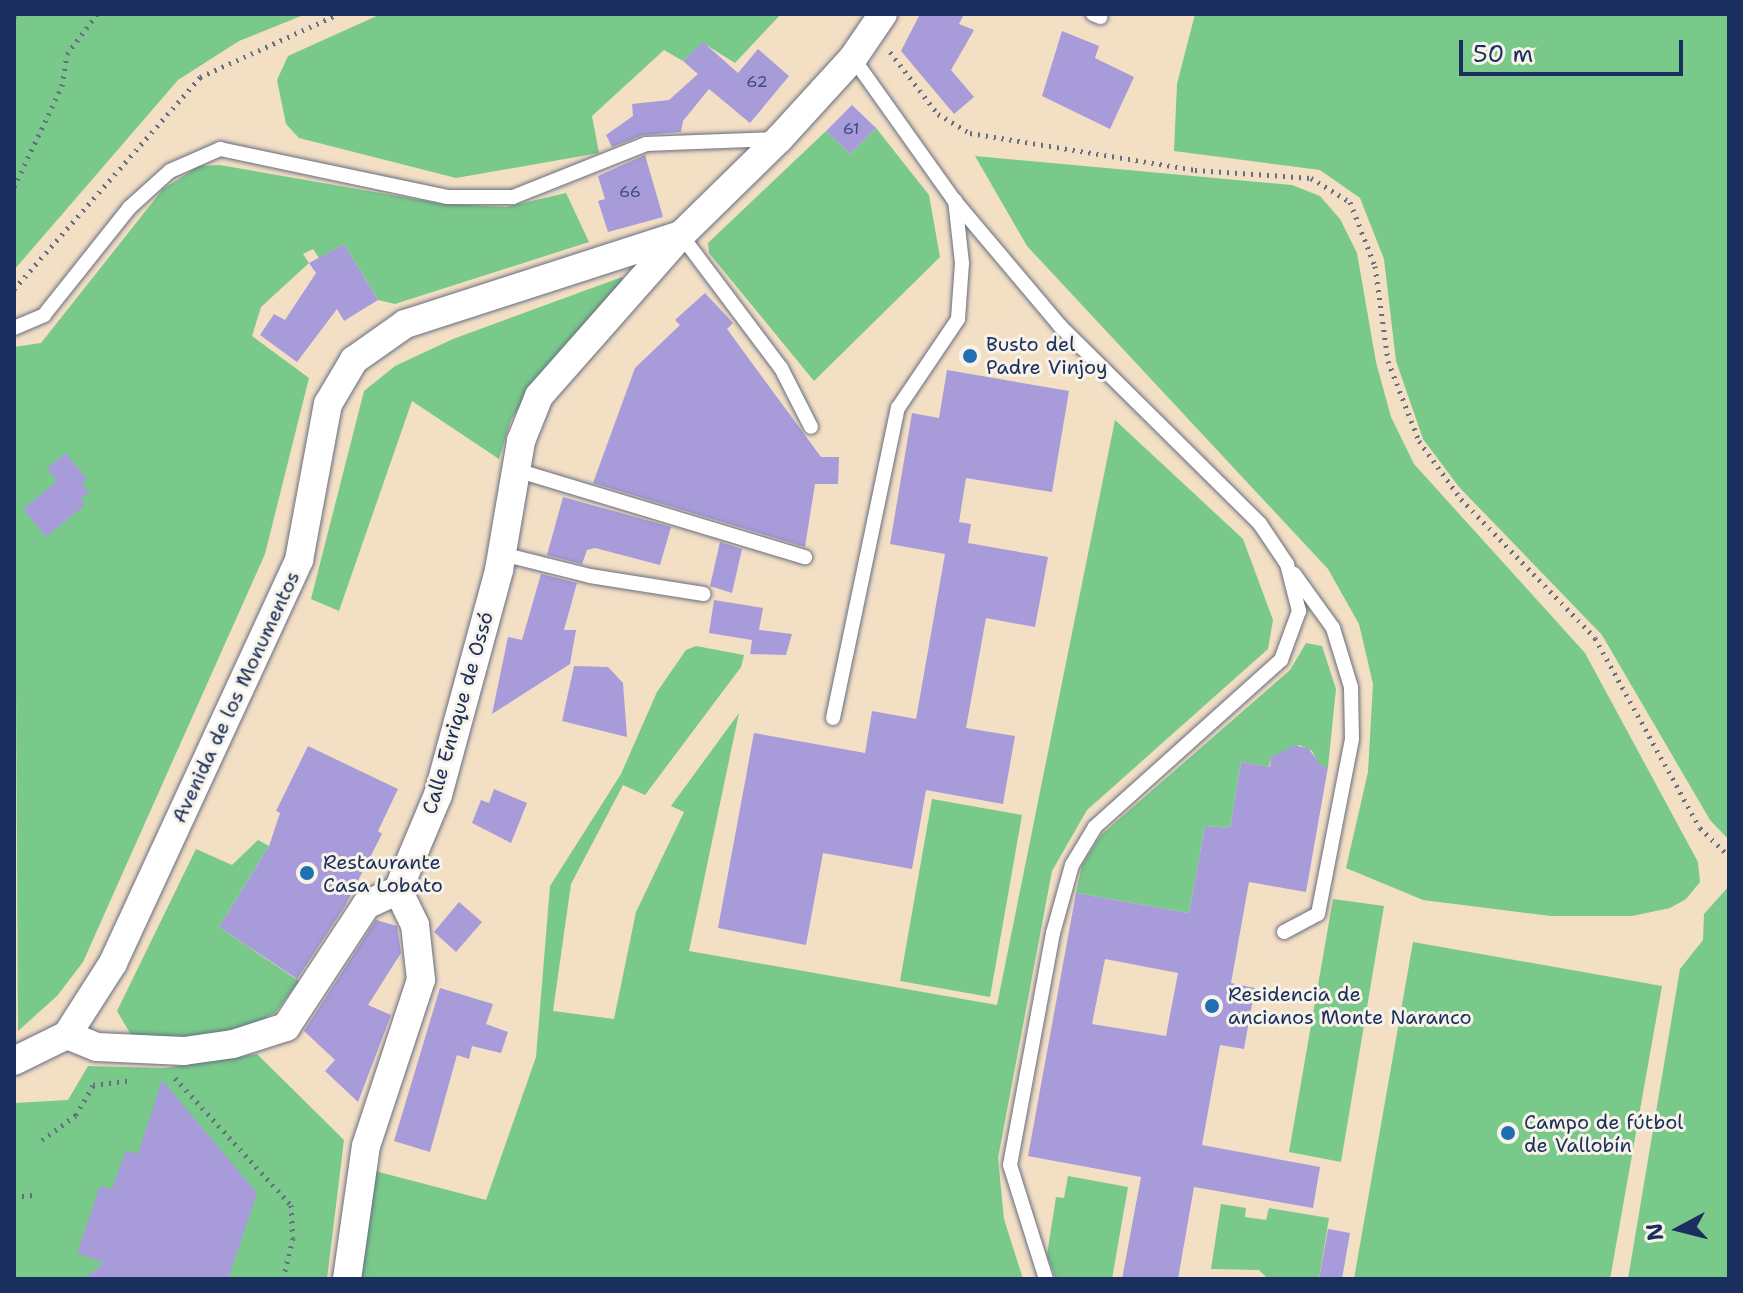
<!DOCTYPE html>
<meta charset="utf-8">
<style>
body{margin:0}
#map{position:relative;width:1743px;height:1293px;overflow:hidden;background:#f3dfc4;font-family:"Shantell Sans",sans-serif}
div>[style]{position:absolute}
[style*='--x']{left:calc(var(--x)*1px);top:calc(var(--y)*1px);width:calc(var(--w)*1px);rotate:calc(var(--a)*1deg)}
.green>*{inset:0;background:#79c98a}
.building>*{inset:0;background:#a89bda}
.path>*{height:5px;margin-top:-2.5px;transform-origin:0;background:repeating-linear-gradient(90deg,#676d82 0 2px,transparent 0 8px)}
.roads{filter:drop-shadow(0 0 2px #676d82) drop-shadow(0 0 2px #676d82)}
.service>*{height:14px;margin:-7px;padding:0 7px;transform-origin:7px;border-radius:7px;background:#fff}
.minor>*{height:28px;margin:-14px;padding:0 14px;transform-origin:14px;border-radius:14px;background:#fff}
.dots>*{width:22px;height:22px;translate:-50% -50%;box-sizing:border-box;border:4px solid #f7f3e8;border-radius:50%}
span{translate:-50% -50%;white-space:nowrap;text-align:center;line-height:1.15;-webkit-text-stroke:6px #f7f3e8;paint-order:stroke}
.number-label{font-size:16px;color:#3e4a7d}
.number-label span{-webkit-text-stroke-width:0}
.poi-label{font-size:20px;color:#1b2f5e}
.left{translate:0 -50%;text-align:left}
.street-label{font-size:20px;color:#1b2f5e}
.frame{position:absolute;inset:0;border:16px solid #1b2f5e;pointer-events:none}
.north{position:absolute;left:1639px;top:1189px;width:80px;height:80px;-webkit-text-stroke:6px #f7f3e8;paint-order:stroke;rotate:263deg;font-size:22px;font-weight:700;line-height:32px;text-align:center;color:#1b2f5e}
.north::after{content:'';display:block;margin:auto;width:28px;height:36px;background:#1b2f5e;clip-path:polygon(50% 0,100% 100%,50% 72%,0 100%)}
.scale{position:absolute;left:1459px;top:40px;width:224px;height:36px;box-sizing:border-box;border:4px solid #1b2f5e;border-top:0;padding-left:10px;font-size:24px;line-height:28px;white-space:nowrap;color:#1b2f5e;-webkit-text-stroke:6px #f7f3e8;paint-order:stroke}
</style>
<div id="map">
<div class="green">
<i style="clip-path:polygon(14px 14px,306px 14px,239px 41px,178px 80px,14px 270px)"></i>
<i style="clip-path:polygon(381px 14px,781px 14px,735px 63px,703px 43px,683px 61px,664px 50px,592px 116px,599px 153px,456px 178px,299px 138px,286px 124px,277px 80px,288px 56px)"></i>
<i style="clip-path:polygon(1195px 14px,1729px 14px,1729px 840px,1710px 820px,1602px 635px,1459px 487px,1423px 439px,1396px 361px,1384px 259px,1360px 198px,1320px 170px,1174px 151px,1177px 84px)"></i>
<i style="clip-path:polygon(876px 128px,929px 195px,940px 257px,814px 381px,709px 253px,708px 243px,826px 131px,850px 154px)"></i>
<i style="clip-path:polygon(975px 156px,1292px 185px,1320px 196px,1340px 219px,1357px 253px,1376px 362px,1391px 417px,1414px 464px,1585px 653px,1698px 862px,1700px 882px,1686px 899px,1670px 908px,1632px 916px,1551px 916px,1423px 900px,1346px 868px,1368px 772px,1373px 684px,1359px 624px,1328px 569px,1027px 246px)"></i>
<i style="clip-path:polygon(220px 165px,443px 204px,506px 207px,566px 193px,589px 242px,395px 304px,378px 300px,344px 244px,319px 258px,313px 249px,303px 254px,309px 263px,261px 307px,252px 336px,309px 378px,265px 554px,83px 962px,57px 996px,18px 1031px,14px 347px,41px 343px,163px 189px,199px 166px)"></i>
<i style="clip-path:polygon(622px 277px,624px 283px,535px 381px,511px 420px,499px 459px,412px 401px,339px 611px,311px 599px,364px 391px,395px 366px,453px 339px)"></i>
<i style="clip-path:polygon(1115px 420px,1243px 539px,1273px 620px,1268px 649px,1087px 810px,1052px 871px,998px 1158px,1004px 1219px,1023px 1279px,361px 1279px,375px 1171px,486px 1200px,536px 1057px,550px 886px,621px 774px,657px 692px,686px 650px,696px 646px,744px 655px,741px 667px,645px 795px,623px 785px,571px 884px,553px 1011px,614px 1019px,636px 912px,684px 812px,671px 806px,739px 713px,689px 951px,997px 1005px)"></i>
<i style="clip-path:polygon(1306px 643px,1322px 646px,1336px 689px,1328px 767px,1319px 766px,1312px 751px,1299px 745px,1271px 757px,1269px 767px,1241px 762px,1230px 828px,1205px 826px,1189px 913px,1076px 893px,1082px 865px,1101px 835px,1290px 670px)"></i>
<i style="clip-path:polygon(932px 799px,1022px 815px,990px 997px,900px 981px)"></i>
<i style="clip-path:polygon(258px 840px,269px 846px,219px 927px,299px 981px,275px 1013px,238px 1031px,191px 1039px,133px 1038px,117px 1011px,196px 849px,232px 865px)"></i>
<i style="clip-path:polygon(1729px 886px,1729px 1279px,1628px 1279px,1680px 969px,1703px 940px,1704px 914px)"></i>
<i style="clip-path:polygon(1333px 899px,1384px 906px,1341px 1162px,1289px 1152px)"></i>
<i style="clip-path:polygon(1413px 942px,1662px 986px,1610px 1279px,1354px 1279px)"></i>
<i style="clip-path:polygon(257px 1054px,344px 1140px,327px 1279px,14px 1279px,14px 1103px,68px 1100px,88px 1066px,165px 1068px)"></i>
<i style="clip-path:polygon(1068px 1176px,1128px 1187px,1112px 1279px,1056px 1279px,1047px 1255px,1056px 1197px,1064px 1198px)"></i>
<i style="clip-path:polygon(1221px 1204px,1246px 1208px,1245px 1217px,1266px 1220px,1269px 1208px,1329px 1218px,1319px 1279px,1268px 1279px,1259px 1270px,1211px 1269px)"></i>
</div>
<div class="building">
<i style="clip-path:polygon(920px 14px,964px 14px,959px 24px,974px 30px,951px 70px,974px 97px,954px 114px,901px 51px)"></i>
<i style="clip-path:polygon(1062px 31px,1099px 46px,1095px 58px,1134px 77px,1110px 129px,1042px 96px)"></i>
<i style="clip-path:polygon(703px 42px,738px 73px,758px 49px,789px 76px,750px 123px,709px 89px,683px 121px,681px 132px,643px 135px,612px 147px,606px 135px,633px 116px,632px 104px,669px 100px,698px 74px,683px 61px)"></i>
<i style="clip-path:polygon(852px 105px,876px 128px,850px 154px,826px 131px)"></i>
<i style="clip-path:polygon(645px 155px,663px 217px,608px 232px,598px 201px,605px 199px,598px 176px)"></i>
<i style="clip-path:polygon(344px 244px,378px 300px,344px 321px,337px 309px,297px 362px,260px 335px,274px 314px,285px 320px,316px 273px,309px 263px)"></i>
<i style="clip-path:polygon(705px 293px,733px 323px,727px 329px,821px 457px,839px 457px,838px 484px,815px 484px,805px 547px,593px 483px,635px 368px,680px 325px,675px 320px)"></i>
<i style="clip-path:polygon(947px 370px,1069px 391px,1052px 492px,966px 478px,959px 522px,971px 524px,968px 543px,1048px 557px,1035px 627px,986px 618px,966px 728px,1015px 736px,1003px 804px,926px 790px,912px 869px,823px 853px,806px 945px,718px 928px,754px 733px,865px 753px,872px 711px,916px 719px,945px 554px,890px 544px,912px 413px,939px 418px)"></i>
<i style="clip-path:polygon(66px 453px,87px 479px,82px 484px,89px 493px,80px 499px,85px 505px,46px 537px,23px 509px,57px 481px,47px 468px)"></i>
<i style="clip-path:polygon(563px 497px,671px 527px,660px 565px,595px 548px,587px 550px,582px 564px,547px 555px)"></i>
<i style="clip-path:polygon(720px 542px,742px 549px,732px 593px,710px 586px)"></i>
<i style="clip-path:polygon(541px 574px,577px 583px,564px 630px,576px 630px,570px 664px,492px 714px,508px 637px,522px 640px)"></i>
<i style="clip-path:polygon(714px 600px,763px 608px,759px 630px,792px 634px,786px 655px,750px 654px,752px 640px,709px 633px)"></i>
<i style="clip-path:polygon(574px 666px,608px 667px,623px 683px,627px 737px,562px 721px)"></i>
<i style="clip-path:polygon(evenodd,1295px 745px,1309px 749px,1321px 766px,1328px 767px,1306px 892px,1249px 882px,1231px 983px,1255px 988px,1244px 1049px,1220px 1045px,1202px 1145px,1320px 1167px,1313px 1208px,1194px 1187px,1178px 1279px,1122px 1279px,1141px 1177px,1028px 1156px,1076px 893px,1189px 913px,1205px 826px,1230px 828px,1241px 762px,1270px 767px,1271px 757px,1295px 745px,1105px 959px,1178px 973px,1166px 1036px,1092px 1024px,1105px 959px)"></i>
<i style="clip-path:polygon(308px 746px,398px 789px,378px 831px,382px 834px,345px 906px,297px 979px,219px 927px,269px 846px,280px 813px,276px 811px)"></i>
<i style="clip-path:polygon(494px 789px,527px 803px,511px 843px,472px 823px,481px 800px,489px 803px)"></i>
<i style="clip-path:polygon(459px 902px,482px 922px,456px 952px,434px 932px)"></i>
<i style="clip-path:polygon(376px 920px,397px 926px,401px 953px,368px 1005px,391px 1015px,358px 1102px,325px 1071px,335px 1060px,304px 1031px)"></i>
<i style="clip-path:polygon(440px 988px,493px 1004px,486px 1024px,508px 1032px,501px 1053px,472px 1046px,469px 1059px,457px 1055px,430px 1152px,394px 1141px)"></i>
<i style="clip-path:polygon(162px 1080px,257px 1193px,228px 1279px,84px 1279px,104px 1263px,77px 1253px,100px 1186px,112px 1189px,126px 1150px,138px 1154px)"></i>
<i style="clip-path:polygon(1328px 1229px,1350px 1233px,1342px 1279px,1319px 1279px)"></i>
</div>
<div class="path">
<i style="--x:14;--y:16;--w:4;--a:-27"></i>
<i style="--x:890;--y:52;--w:78;--a:52.3"></i>
<i style="--x:938;--y:114;--w:37;--a:31"></i>
<i style="--x:970;--y:133;--w:228;--a:9.3"></i>
<i style="--x:1195;--y:170;--w:116;--a:3.9"></i>
<i style="--x:1311;--y:178;--w:46;--a:31.6"></i>
<i style="--x:1350;--y:202;--w:69;--a:68.7"></i>
<i style="--x:1375;--y:266;--w:96;--a:82.2"></i>
<i style="--x:1388;--y:361;--w:86;--a:68.8"></i>
<i style="--x:1419;--y:441;--w:72;--a:54.1"></i>
<i style="--x:1461;--y:499;--w:193;--a:46"></i>
<i style="--x:1595;--y:638;--w:217;--a:61.1"></i>
<i style="--x:1700;--y:828;--w:40;--a:44"></i>
<i style="--x:14;--y:187;--w:112;--a:-64.6"></i>
<i style="--x:62;--y:86;--w:32;--a:-81"></i>
<i style="--x:67;--y:54;--w:50;--a:-53.1"></i>
<i style="--x:14;--y:289;--w:282;--a:-48.7"></i>
<i style="--x:200;--y:77;--w:152;--a:-24.5"></i>
<i style="--x:175;--y:1078;--w:172;--a:47.6"></i>
<i style="--x:291;--y:1205;--w:33;--a:87"></i>
<i style="--x:293;--y:1238;--w:42;--a:103.7"></i>
<i style="--x:42;--y:1140;--w:42;--a:-36.3"></i>
<i style="--x:76;--y:1115;--w:34;--a:-60"></i>
<i style="--x:93;--y:1085;--w:38;--a:-7"></i>
<i style="--x:14;--y:1197;--w:19;--a:-6"></i>
</div>
<div class="roads">
<div class="service">
<i style="--x:1093;--y:14;--w:8;--a:23"></i>
<i style="--x:853;--y:58;--w:174;--a:54.6"></i>
<i style="--x:954;--y:200;--w:165;--a:49.9"></i>
<i style="--x:1060;--y:326;--w:281;--a:44.7"></i>
<i style="--x:1260;--y:524;--w:48;--a:56"></i>
<i style="--x:1287;--y:564;--w:49;--a:75.7"></i>
<i style="--x:1299;--y:611;--w:52;--a:110.2"></i>
<i style="--x:1281;--y:660;--w:250;--a:138.1"></i>
<i style="--x:1095;--y:827;--w:44;--a:121.2"></i>
<i style="--x:1072;--y:865;--w:71;--a:105.6"></i>
<i style="--x:1053;--y:933;--w:236;--a:100.5"></i>
<i style="--x:1010;--y:1165;--w:120;--a:72.5"></i>
<i style="--x:681;--y:235;--w:166;--a:53.1"></i>
<i style="--x:781;--y:368;--w:66;--a:63"></i>
<i style="--x:14;--y:328;--w:33;--a:-23"></i>
<i style="--x:44;--y:315;--w:137;--a:-51.5"></i>
<i style="--x:129;--y:208;--w:55;--a:-42.1"></i>
<i style="--x:170;--y:171;--w:55;--a:-23.7"></i>
<i style="--x:220;--y:149;--w:232;--a:11.9"></i>
<i style="--x:447;--y:197;--w:66;--a:0"></i>
<i style="--x:513;--y:197;--w:143;--a:-21.7"></i>
<i style="--x:646;--y:144;--w:131;--a:-2.2"></i>
<i style="--x:516;--y:470;--w:302;--a:16.8"></i>
<i style="--x:502;--y:554;--w:91;--a:14"></i>
<i style="--x:590;--y:576;--w:115;--a:9"></i>
<i style="--x:833;--y:718;--w:317;--a:-78.2"></i>
<i style="--x:898;--y:408;--w:107;--a:-56"></i>
<i style="--x:958;--y:319;--w:56;--a:-85.9"></i>
<i style="--x:962;--y:263;--w:63;--a:-96.3"></i>
<i style="--x:1284;--y:932;--w:38;--a:-28"></i>
<i style="--x:1318;--y:914;--w:178;--a:-79"></i>
<i style="--x:1352;--y:739;--w:52;--a:-91.1"></i>
<i style="--x:1351;--y:687;--w:62;--a:-107"></i>
<i style="--x:1333;--y:628;--w:67;--a:-125.8"></i>
</div>
<div class="minor">
<i style="--x:67;--y:1035;--w:32;--a:22"></i>
<i style="--x:97;--y:1047;--w:87;--a:2.6"></i>
<i style="--x:184;--y:1051;--w:49;--a:-8.1"></i>
<i style="--x:233;--y:1044;--w:56;--a:-17.8"></i>
<i style="--x:286;--y:1027;--w:146;--a:-56.7"></i>
<i style="--x:366;--y:905;--w:35;--a:-25"></i>
<i style="--x:14;--y:1061;--w:59;--a:-26.1"></i>
<i style="--x:67;--y:1035;--w:85;--a:-57.4"></i>
<i style="--x:113;--y:963;--w:444;--a:-65.2"></i>
<i style="--x:299;--y:560;--w:159;--a:-79.5"></i>
<i style="--x:328;--y:404;--w:51;--a:-59.4"></i>
<i style="--x:354;--y:360;--w:62;--a:-35.2"></i>
<i style="--x:405;--y:324;--w:290;--a:-17.9"></i>
<i style="--x:681;--y:235;--w:137;--a:-44.4"></i>
<i style="--x:779;--y:139;--w:110;--a:-47.6"></i>
<i style="--x:853;--y:58;--w:53;--a:-55.7"></i>
<i style="--x:347;--y:1279;--w:134;--a:-81.9"></i>
<i style="--x:366;--y:1146;--w:175;--a:-71.7"></i>
<i style="--x:421;--y:980;--w:55;--a:-96.2"></i>
<i style="--x:415;--y:925;--w:39;--a:-116"></i>
<i style="--x:398;--y:890;--w:103;--a:-67.2"></i>
<i style="--x:438;--y:795;--w:233;--a:-74.8"></i>
<i style="--x:499;--y:570;--w:131;--a:-80.3"></i>
<i style="--x:521;--y:441;--w:48;--a:-68.2"></i>
<i style="--x:539;--y:396;--w:212;--a:-48.6"></i>
</div>
</div>
<div class="dots">
<i style="left:970px;top:356px;background:#1f6fb2"></i>
<i style="left:307px;top:873px;background:#1f6fb2"></i>
<i style="left:1212px;top:1006px;background:#1f6fb2"></i>
<i style="left:1508px;top:1133px;background:#1f6fb2"></i>
</div>
<div class="number-label">
<span style="left:757px;top:82px">62</span>
<span style="left:851px;top:129px">61</span>
<span style="left:630px;top:192px">66</span>
</div>
<div class="poi-label">
<span class="left" style="left:986px;top:356px">Busto del<br>Padre Vinjoy</span>
<span class="left" style="left:323px;top:874px">Restaurante<br>Casa Lobato</span>
<span class="left" style="left:1228px;top:1006px">Residencia de<br>ancianos Monte Naranco</span>
<span class="left" style="left:1524px;top:1134px">Campo de fútbol<br>de Vallobín</span>
</div>
<div class="street-label">
<span style="left:236px;top:697px;rotate:-65deg">Avenida de los Monumentos</span>
<span style="left:458px;top:713px;rotate:-74deg">Calle Enrique de Ossó</span>
</div>
<div class="frame"></div>
<div class="north">N</div>
<div class="scale">50 m</div>
</div>
